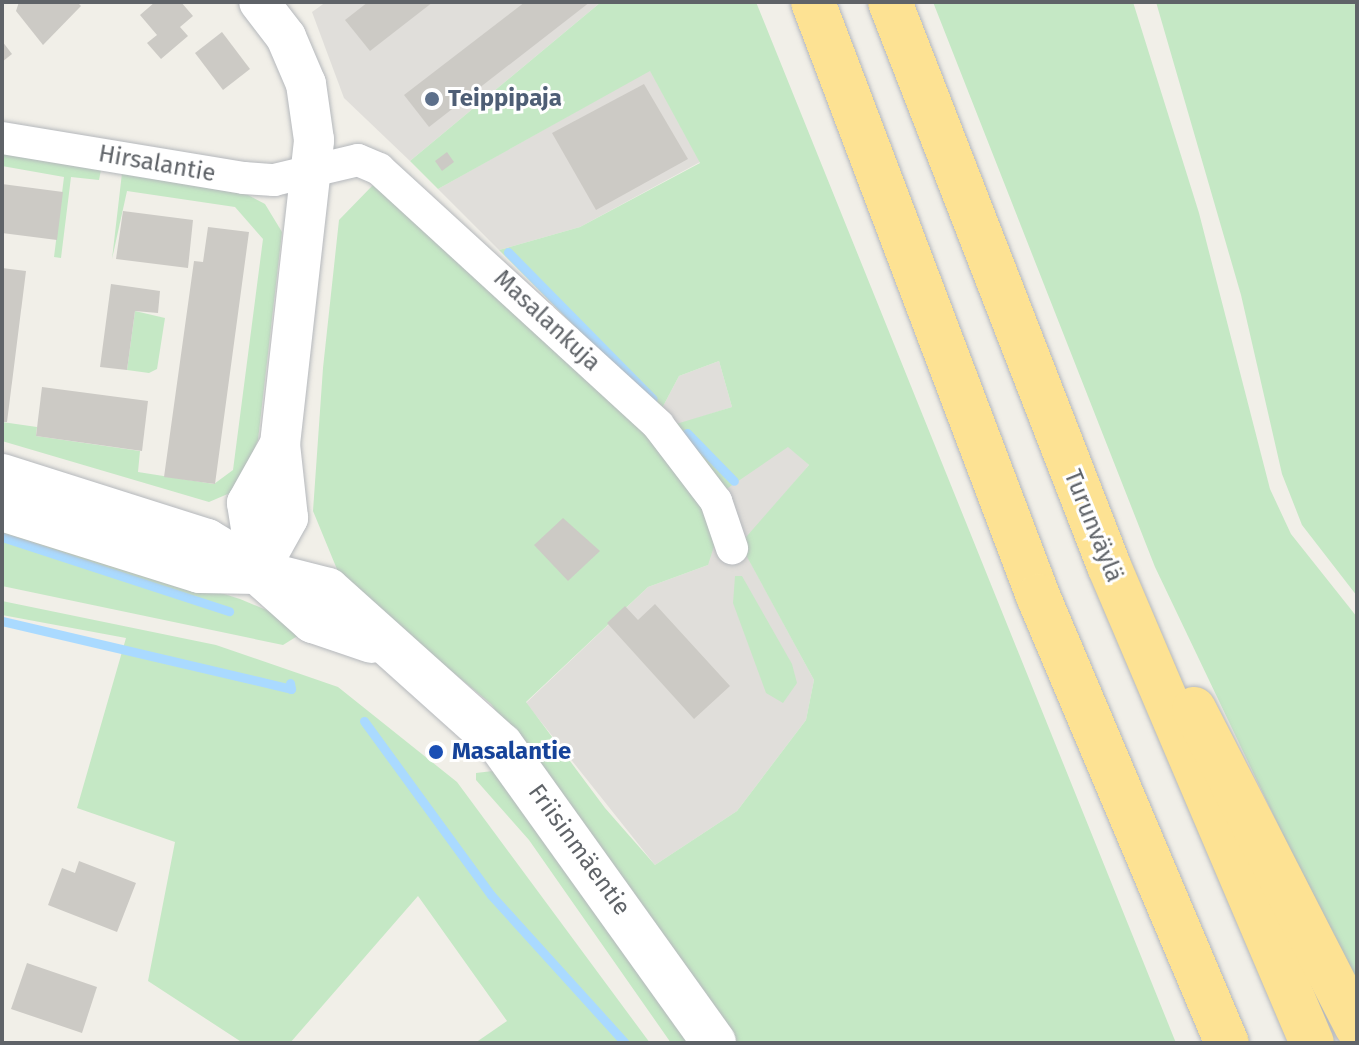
<!DOCTYPE html>
<meta charset="utf-8">
<style>
body{margin:0}
#map{position:relative;width:1359px;height:1045px;overflow:hidden;background:#f1efe8;font-family:"Fira Sans",sans-serif}
div>[style]{position:absolute}
[style*='--x']{left:calc(var(--x)*1px);top:calc(var(--y)*1px);width:calc(var(--w)*1px);rotate:calc(var(--a)*1deg)}
.industrial>*{inset:0;background:#e0deda}
.green>*{inset:0;background:#c5e8c5}
.stream>*{height:9px;margin:-4.5px;padding:0 4.5px;transform-origin:4.5px;border-radius:4.5px;background:#aadaff}
.building>*{inset:0;background:#cccac5}
.roads{filter:drop-shadow(0 0 2px #b5b8bc) drop-shadow(0 0 2px #b5b8bc)}
.minor>*{height:32px;margin:-16px;padding:0 16px;transform-origin:16px;border-radius:16px;background:#fff}
.tertiary>*{height:40px;margin:-20px;padding:0 20px;transform-origin:20px;border-radius:20px;background:#fff}
.secondary>*{height:44px;margin:-22px;padding:0 22px;transform-origin:22px;border-radius:22px;background:#fff}
.motorway>*{height:44px;margin:-22px;padding:0 22px;transform-origin:22px;border-radius:22px;background:#fde293}
.dots>*{width:22px;height:22px;translate:-50% -50%;box-sizing:border-box;border:4px solid #fff;border-radius:50%}
span{translate:-50% -50%;white-space:nowrap;text-align:center;line-height:1.15;-webkit-text-stroke:6px #fff;paint-order:stroke}
.service-label{font-size:24px;color:#4e5e75;font-weight:700}
.left{translate:0 -50%;text-align:left}
.street-label{font-size:24px;color:#5f6368}
.transit-label{font-size:24px;color:#164399;font-weight:700}
.frame{position:absolute;inset:0;border:4px solid #5f6368;pointer-events:none}
</style>
<div id="map">
<div class="industrial">
<i style="clip-path:polygon(326px 2px,601px 2px,410px 161px,344px 98px,312px 12px)"></i>
<i style="clip-path:polygon(650px 70px,700px 162px,580px 227px,499px 250px,438px 189px)"></i>
<i style="clip-path:polygon(719px 361px,732px 407px,673px 426px,725px 489px,788px 446px,809px 465px,741px 545px,814px 680px,806px 720px,737px 811px,655px 865px,526px 703px,648px 587px,708px 565px,660px 412px,679px 376px)"></i>
</div>
<div class="green">
<i style="clip-path:polygon(601px 2px,756px 2px,1176px 1043px,736px 1043px,491px 704px,341px 579px,313px 511px,323px 368px,339px 220px,373px 185px,594px 379px,697px 491px,716px 540px,708px 565px,648px 587px,526px 702px,605px 808px,655px 865px,737px 811px,806px 720px,814px 680px,740px 544px,809px 465px,788px 447px,725px 490px,673px 425px,732px 407px,719px 361px,679px 376px,660px 412px,499px 250px,580px 227px,700px 163px,650px 71px,438px 189px,410px 161px)"></i>
<i style="clip-path:polygon(933px 2px,1133px 2px,1199px 213px,1270px 489px,1291px 534px,1357px 617px,1357px 990px,1155px 567px)"></i>
<i style="clip-path:polygon(1156px 2px,1357px 2px,1357px 596px,1302px 525px,1282px 474px,1241px 295px)"></i>
<i style="clip-path:polygon(2px 151px,101px 170px,99px 180px,71px 177px,61px 258px,54px 257px,64px 177px,2px 166px)"></i>
<i style="clip-path:polygon(122px 173px,248px 195px,265px 204px,282px 232px,258px 440px,237px 490px,209px 502px,2px 441px,2px 422px,37px 427px,36px 436px,140px 451px,138px 472px,214px 484px,233px 470px,263px 239px,235px 207px,127px 191px,112px 259px)"></i>
<i style="clip-path:polygon(135px 311px,165px 318px,157px 369px,149px 373px,127px 370px)"></i>
<i style="clip-path:polygon(2px 524px,240px 599px,283px 617px,299px 635px,283px 645px,2px 586px)"></i>
<i style="clip-path:polygon(735px 576px,742px 576px,792px 664px,797px 683px,783px 703px,766px 693px,733px 603px)"></i>
<i style="clip-path:polygon(2px 601px,216px 645px,338px 687px,457px 782px,650px 1043px,475px 1043px,507px 1021px,418px 896px,290px 1043px,243px 1043px,148px 981px,175px 842px,77px 808px,126px 638px,2px 615px)"></i>
<i style="clip-path:polygon(493px 771px,514px 791px,692px 1043px,671px 1043px,529px 840px,476px 780px,476px 773px)"></i>
</div>
<div class="stream">
<i style="--x:508;--y:252;--w:206;--a:45.4"></i>
<i style="--x:687;--y:433;--w:67;--a:45.6"></i>
<i style="--x:2;--y:537;--w:239;--a:18.1"></i>
<i style="--x:2;--y:621;--w:297;--a:13.2"></i>
<i style="--x:291;--y:689;--w:6;--a:-99"></i>
<i style="--x:364;--y:721;--w:215;--a:53.9"></i>
<i style="--x:491;--y:895;--w:200;--a:47.8"></i>
</div>
<div class="building">
<i style="clip-path:polygon(19px 2px,77px 2px,81px 6px,43px 45px,16px 11px)"></i>
<i style="clip-path:polygon(155px 2px,181px 2px,193px 16px,180px 27px,188px 36px,161px 59px,147px 43px,157px 35px,140px 15px)"></i>
<i style="clip-path:polygon(368px 2px,433px 2px,370px 51px,345px 20px)"></i>
<i style="clip-path:polygon(525px 2px,590px 2px,429px 127px,404px 95px)"></i>
<i style="clip-path:polygon(222px 32px,250px 69px,223px 90px,195px 53px)"></i>
<i style="clip-path:polygon(2px 41px,12px 54px,2px 62px)"></i>
<i style="clip-path:polygon(644px 84px,688px 159px,596px 210px,552px 133px)"></i>
<i style="clip-path:polygon(447px 152px,454px 162px,442px 171px,435px 161px)"></i>
<i style="clip-path:polygon(2px 184px,63px 192px,57px 240px,2px 233px)"></i>
<i style="clip-path:polygon(123px 211px,193px 220px,188px 268px,116px 259px)"></i>
<i style="clip-path:polygon(208px 227px,249px 232px,215px 484px,164px 477px,194px 261px,203px 262px)"></i>
<i style="clip-path:polygon(2px 268px,26px 271px,7px 422px,2px 422px)"></i>
<i style="clip-path:polygon(111px 284px,160px 291px,158px 313px,135px 311px,127px 370px,100px 367px)"></i>
<i style="clip-path:polygon(42px 387px,148px 401px,142px 451px,36px 436px)"></i>
<i style="clip-path:polygon(563px 518px,600px 551px,568px 581px,534px 545px)"></i>
<i style="clip-path:polygon(655px 604px,730px 686px,694px 719px,607px 623px,625px 606px,638px 620px)"></i>
<i style="clip-path:polygon(79px 861px,136px 883px,117px 932px,48px 905px,62px 868px,75px 873px)"></i>
<i style="clip-path:polygon(27px 963px,97px 987px,82px 1033px,11px 1009px)"></i>
</div>
<div class="roads">
<div class="minor">
<i style="--x:2;--y:138;--w:245;--a:9.4"></i>
<i style="--x:244;--y:178;--w:30;--a:4"></i>
<i style="--x:274;--y:180;--w:86;--a:-13.4"></i>
<i style="--x:358;--y:160;--w:23;--a:23"></i>
<i style="--x:379;--y:169;--w:379;--a:42.5"></i>
<i style="--x:658;--y:425;--w:96;--a:52.7"></i>
<i style="--x:716;--y:501;--w:50;--a:71.2"></i>
</div>
<div class="tertiary">
<i style="--x:258;--y:572;--w:62;--a:-60.9"></i>
<i style="--x:288;--y:518;--w:74;--a:-96.2"></i>
<i style="--x:280;--y:444;--w:306;--a:-83.6"></i>
<i style="--x:314;--y:140;--w:57;--a:-98.1"></i>
<i style="--x:306;--y:84;--w:51;--a:-113.1"></i>
<i style="--x:286;--y:37;--w:44;--a:-127.6"></i>
<i style="--x:258;--y:572;--w:70;--a:-99.1"></i>
<i style="--x:247;--y:503;--w:68;--a:-60.8"></i>
</div>
<div class="secondary">
<i style="--x:2;--y:476;--w:215;--a:17.6"></i>
<i style="--x:207;--y:541;--w:60;--a:31.3"></i>
<i style="--x:258;--y:572;--w:74;--a:41.7"></i>
<i style="--x:313;--y:621;--w:62;--a:18.7"></i>
<i style="--x:2;--y:509;--w:207;--a:17.4"></i>
<i style="--x:200;--y:571;--w:58;--a:1"></i>
<i style="--x:258;--y:572;--w:72;--a:14.4"></i>
<i style="--x:328;--y:590;--w:232;--a:41.9"></i>
<i style="--x:501;--y:745;--w:366;--a:54.4"></i>
</div>
<div class="motorway">
<i style="--x:813;--y:2;--w:635;--a:69.25"></i>
<i style="--x:1038;--y:596;--w:485;--a:67.1"></i>
<i style="--x:890;--y:2;--w:605;--a:68.78"></i>
<i style="--x:1109;--y:566;--w:518;--a:66.95"></i>
<i style="--x:1194;--y:709;--w:357;--a:62.9"></i>
</div>
</div>
<div class="dots">
<i style="left:432px;top:99px;background:#5c6f8a"></i>
<i style="left:436px;top:752px;background:#1a4fb4"></i>
</div>
<div class="service-label">
<span class="left" style="left:448px;top:99px">Teippipaja</span>
</div>
<div class="street-label">
<span style="left:157px;top:164px;rotate:10deg">Hirsalantie</span>
<span style="left:547px;top:321px;rotate:43deg">Masalankuja</span>
<span style="left:1093px;top:526px;rotate:68deg">Turunväylä</span>
<span style="left:579px;top:850px;rotate:54deg">Friisinmäentie</span>
</div>
<div class="transit-label">
<span class="left" style="left:452px;top:752px">Masalantie</span>
</div>
<div class="frame"></div>
</div>
